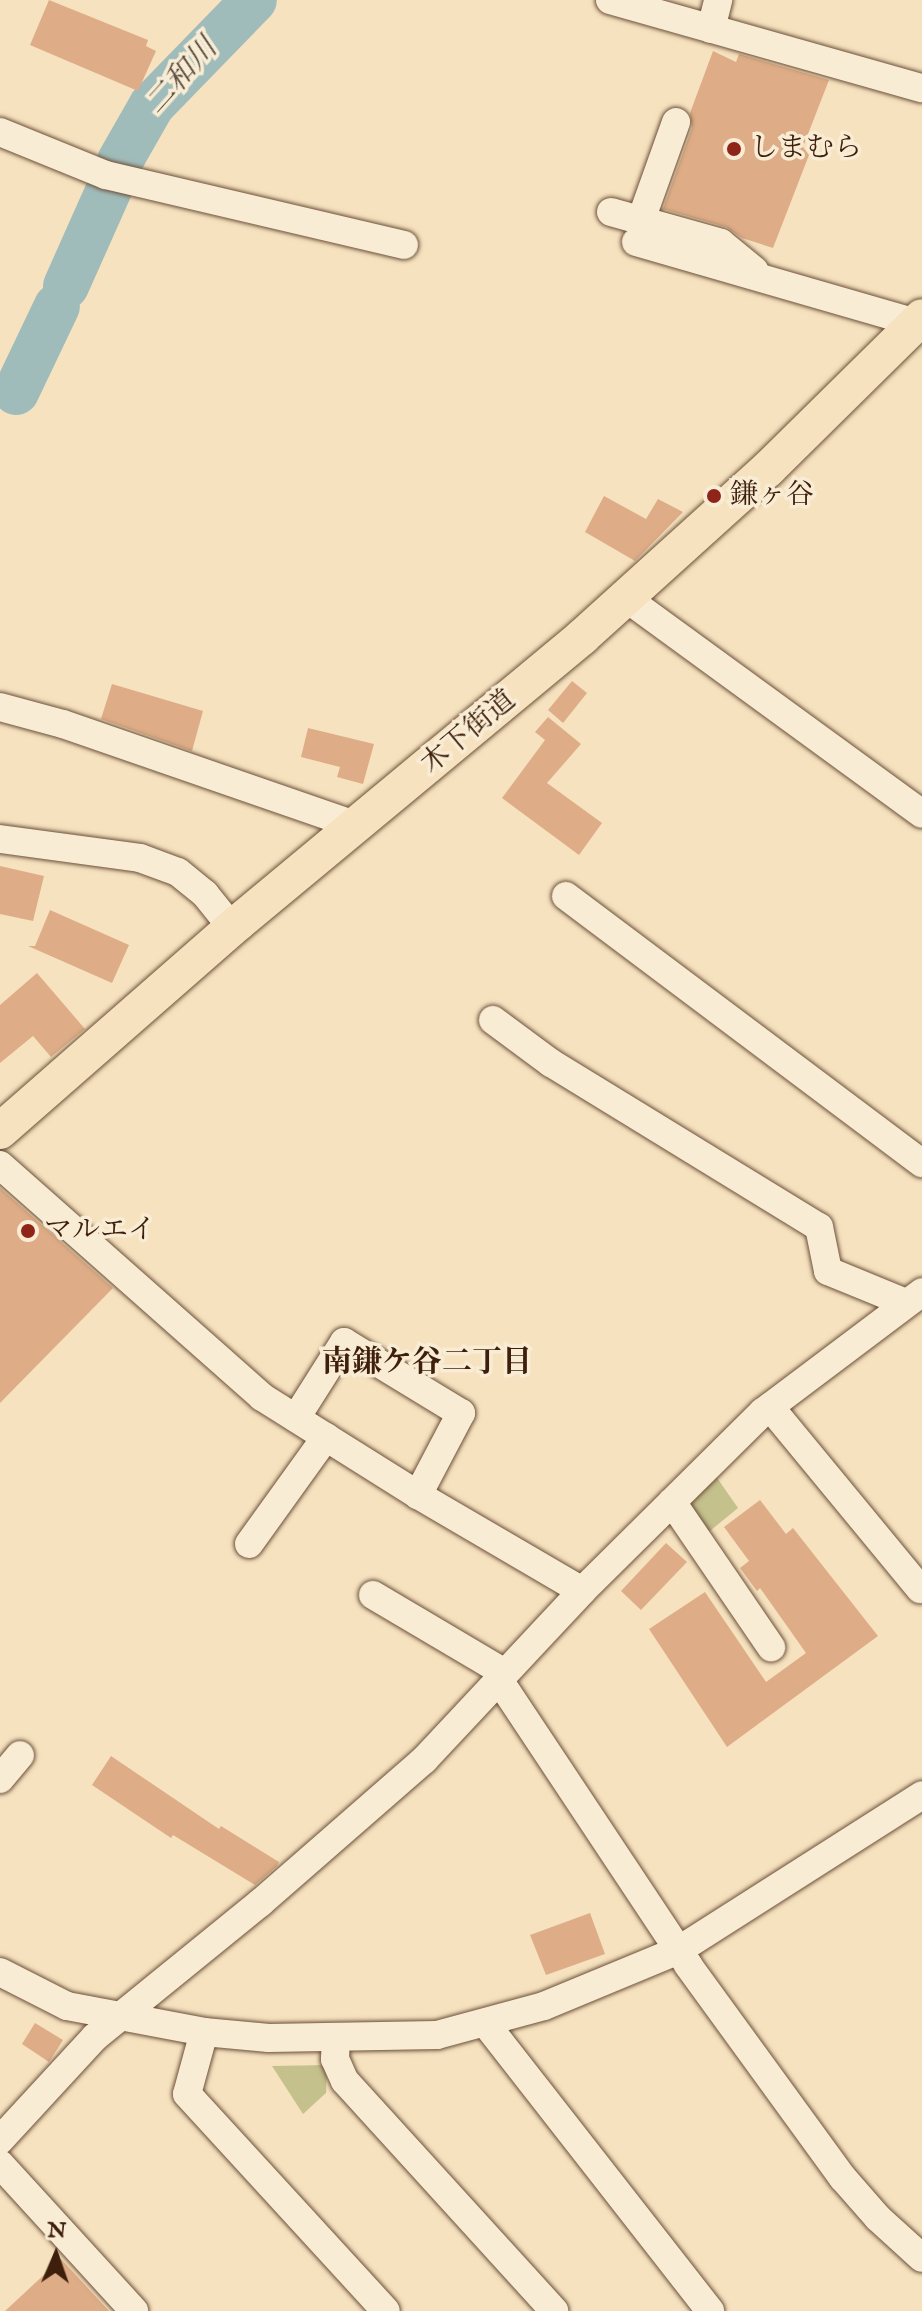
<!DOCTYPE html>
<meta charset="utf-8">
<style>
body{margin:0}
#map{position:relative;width:922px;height:2311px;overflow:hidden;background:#f6e2bf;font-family:"IM FELL English","Noto Serif JP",serif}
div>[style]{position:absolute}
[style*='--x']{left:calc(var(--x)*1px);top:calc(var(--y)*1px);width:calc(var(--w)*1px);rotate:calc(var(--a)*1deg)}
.green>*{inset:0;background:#c4c18d}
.river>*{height:46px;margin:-23px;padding:0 23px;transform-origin:23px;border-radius:23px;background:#a0bcba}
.building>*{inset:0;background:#dead87}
.roads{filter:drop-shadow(0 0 2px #6c5039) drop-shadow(0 0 2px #6c5039)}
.minor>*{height:28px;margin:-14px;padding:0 14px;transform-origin:14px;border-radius:14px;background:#f9ecd5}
.major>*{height:36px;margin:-18px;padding:0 18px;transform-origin:18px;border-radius:18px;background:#f6e2bf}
.dots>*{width:22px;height:22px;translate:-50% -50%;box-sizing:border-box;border:4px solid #f9ecd5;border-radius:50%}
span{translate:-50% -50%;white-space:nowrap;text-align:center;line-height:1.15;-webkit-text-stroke:7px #f9ecd5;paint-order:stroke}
.poi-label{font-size:28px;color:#3e1f0c}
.left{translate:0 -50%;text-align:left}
.street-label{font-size:28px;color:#3e1f0c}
.water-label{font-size:30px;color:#5b4e40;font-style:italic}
.neighbourhood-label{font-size:30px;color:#3e1f0c;font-weight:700}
.north{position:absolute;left:16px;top:2215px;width:80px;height:80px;-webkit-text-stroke:6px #f9ecd5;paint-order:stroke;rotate:2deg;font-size:22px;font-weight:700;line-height:32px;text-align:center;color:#3e1f0c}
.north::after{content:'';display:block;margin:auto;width:28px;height:36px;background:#3e1f0c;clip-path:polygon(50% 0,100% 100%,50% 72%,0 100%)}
</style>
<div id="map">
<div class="green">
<i style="clip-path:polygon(713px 1472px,738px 1508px,705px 1535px,691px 1518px,691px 1503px)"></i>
<i style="clip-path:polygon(327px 2065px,326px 2093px,303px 2114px,272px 2066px)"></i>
</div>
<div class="river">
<i style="--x:120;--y:161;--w:64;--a:-60.3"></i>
<i style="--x:152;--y:105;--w:146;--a:-45.8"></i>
<i style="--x:66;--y:286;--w:111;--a:-66"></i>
<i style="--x:16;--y:392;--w:95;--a:-64.5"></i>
</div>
<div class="building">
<i style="clip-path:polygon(49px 0,148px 40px,146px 46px,156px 51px,138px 91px,30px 45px)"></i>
<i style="clip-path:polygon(713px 51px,736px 62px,739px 54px,829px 80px,803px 147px,809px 155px,773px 248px,742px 238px,726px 227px,663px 209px,692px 128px,690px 113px)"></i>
<i style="clip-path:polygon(604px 496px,646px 519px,658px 499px,683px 512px,635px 561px,585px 532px)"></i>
<i style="clip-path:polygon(572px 681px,587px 693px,563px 723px,548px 710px)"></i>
<i style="clip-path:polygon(112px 684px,203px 711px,192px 751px,101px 719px)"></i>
<i style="clip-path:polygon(548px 717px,581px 744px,547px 783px,602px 823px,579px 855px,502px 798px,545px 740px,535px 732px)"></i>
<i style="clip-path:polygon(308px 728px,374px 744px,363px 784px,337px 777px,340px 767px,301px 757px)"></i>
<i style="clip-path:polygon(0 866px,44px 876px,33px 921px,0 914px)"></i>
<i style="clip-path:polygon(50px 910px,129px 945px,112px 983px,28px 946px,35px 946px)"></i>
<i style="clip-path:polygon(37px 973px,85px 1029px,51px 1057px,33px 1036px,0 1063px,0 1005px)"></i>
<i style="clip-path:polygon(0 1188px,113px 1288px,0 1403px)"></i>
<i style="clip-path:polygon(760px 1500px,786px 1534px,793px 1528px,878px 1636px,727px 1747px,649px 1629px,705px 1592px,766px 1682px,806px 1653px,760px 1588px,757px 1591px,740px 1568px,749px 1561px,724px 1527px)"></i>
<i style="clip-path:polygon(666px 1543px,687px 1562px,641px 1610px,621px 1591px)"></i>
<i style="clip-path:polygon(111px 1756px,219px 1829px,221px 1826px,279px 1862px,277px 1866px,255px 1885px,173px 1835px,171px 1838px,92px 1785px)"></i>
<i style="clip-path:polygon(590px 1913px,605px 1954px,546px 1975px,530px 1935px)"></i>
<i style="clip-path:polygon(35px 2023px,63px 2040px,49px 2062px,22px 2044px)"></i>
<i style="clip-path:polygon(61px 2259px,109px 2311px,5px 2311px)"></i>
</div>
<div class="roads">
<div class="minor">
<i style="--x:610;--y:0;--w:324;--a:15.8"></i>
<i style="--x:711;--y:29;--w:30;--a:-76"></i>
<i style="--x:0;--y:132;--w:114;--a:22.1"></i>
<i style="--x:106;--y:175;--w:306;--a:13.2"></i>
<i style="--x:611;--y:212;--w:114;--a:15.7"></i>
<i style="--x:721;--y:243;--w:43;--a:39.3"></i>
<i style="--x:641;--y:220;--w:104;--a:-70.3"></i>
<i style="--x:636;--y:242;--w:291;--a:16.1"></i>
<i style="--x:626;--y:598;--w:366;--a:36.1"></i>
<i style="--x:0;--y:707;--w:65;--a:15.1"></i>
<i style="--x:63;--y:724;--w:311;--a:19.1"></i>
<i style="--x:0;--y:839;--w:141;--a:7.7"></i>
<i style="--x:140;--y:858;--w:40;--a:20.2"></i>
<i style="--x:178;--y:872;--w:35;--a:39"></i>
<i style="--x:205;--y:894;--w:45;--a:51.3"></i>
<i style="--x:566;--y:896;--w:445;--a:36.9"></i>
<i style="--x:493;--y:1020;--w:72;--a:36.6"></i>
<i style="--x:551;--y:1063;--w:314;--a:31.5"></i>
<i style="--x:819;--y:1227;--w:45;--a:78.4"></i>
<i style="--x:828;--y:1271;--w:84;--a:22.3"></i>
<i style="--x:0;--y:1165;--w:350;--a:41.5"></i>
<i style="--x:262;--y:1397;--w:184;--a:32.1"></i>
<i style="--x:418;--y:1495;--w:190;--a:30.3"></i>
<i style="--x:770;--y:1407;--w:236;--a:50.5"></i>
<i style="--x:296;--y:1418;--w:90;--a:-57.7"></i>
<i style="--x:344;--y:1342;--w:137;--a:31.3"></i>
<i style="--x:461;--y:1413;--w:93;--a:117.7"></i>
<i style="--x:672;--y:1502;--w:176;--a:55.7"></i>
<i style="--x:249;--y:1544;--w:132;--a:-54.3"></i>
<i style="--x:373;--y:1595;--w:153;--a:30.6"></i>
<i style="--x:499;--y:1680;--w:342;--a:56.4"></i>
<i style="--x:688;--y:1965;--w:263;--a:54"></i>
<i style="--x:843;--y:2178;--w:53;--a:48.8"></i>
<i style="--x:878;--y:2218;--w:59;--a:42.3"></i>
<i style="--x:0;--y:1779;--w:31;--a:-50"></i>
<i style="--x:0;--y:1972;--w:75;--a:26.9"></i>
<i style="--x:67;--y:2006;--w:139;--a:10.7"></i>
<i style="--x:204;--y:2032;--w:65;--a:5.3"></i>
<i style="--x:269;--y:2038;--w:168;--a:-1"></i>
<i style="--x:437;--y:2035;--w:111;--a:-15.2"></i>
<i style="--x:544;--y:2006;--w:146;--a:-22.5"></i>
<i style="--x:679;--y:1950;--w:288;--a:-32.5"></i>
<i style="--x:486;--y:2024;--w:364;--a:52"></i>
<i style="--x:204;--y:2032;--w:64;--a:105.3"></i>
<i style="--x:187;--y:2094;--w:294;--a:47.5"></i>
<i style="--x:336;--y:2039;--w:20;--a:93"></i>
<i style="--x:335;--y:2059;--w:24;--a:66"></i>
<i style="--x:345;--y:2081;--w:311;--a:47.7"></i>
<i style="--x:0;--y:2140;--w:140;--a:-47.3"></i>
<i style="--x:95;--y:2037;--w:213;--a:-39.1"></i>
<i style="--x:260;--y:1903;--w:218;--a:-41.1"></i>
<i style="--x:424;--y:1760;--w:231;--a:-46.9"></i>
<i style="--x:582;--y:1591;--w:255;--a:-44.7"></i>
<i style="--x:763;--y:1412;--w:199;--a:-37"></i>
<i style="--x:0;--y:2164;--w:199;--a:47.6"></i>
</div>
<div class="major">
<i style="--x:0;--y:1131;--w:317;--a:-41.2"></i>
<i style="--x:239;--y:922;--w:446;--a:-39.7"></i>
<i style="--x:582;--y:637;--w:251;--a:-42.1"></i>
<i style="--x:768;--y:469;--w:216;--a:-44.6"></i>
</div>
</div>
<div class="dots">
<i style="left:734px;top:149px;background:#8f2418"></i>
<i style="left:714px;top:496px;background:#8f2418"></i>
<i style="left:28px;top:1231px;background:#8f2418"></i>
</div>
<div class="poi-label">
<span class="left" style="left:750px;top:149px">しまむら</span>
<span class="left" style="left:730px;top:496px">鎌ヶ谷</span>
<span class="left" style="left:44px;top:1231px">マルエイ</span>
</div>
<div class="street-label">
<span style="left:469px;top:733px;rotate:-40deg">木下街道</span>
</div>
<div class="water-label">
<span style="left:182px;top:77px;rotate:-48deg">二和川</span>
</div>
<div class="neighbourhood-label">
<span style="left:427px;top:1363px">南鎌ケ谷二丁目</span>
</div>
<div class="north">N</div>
</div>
